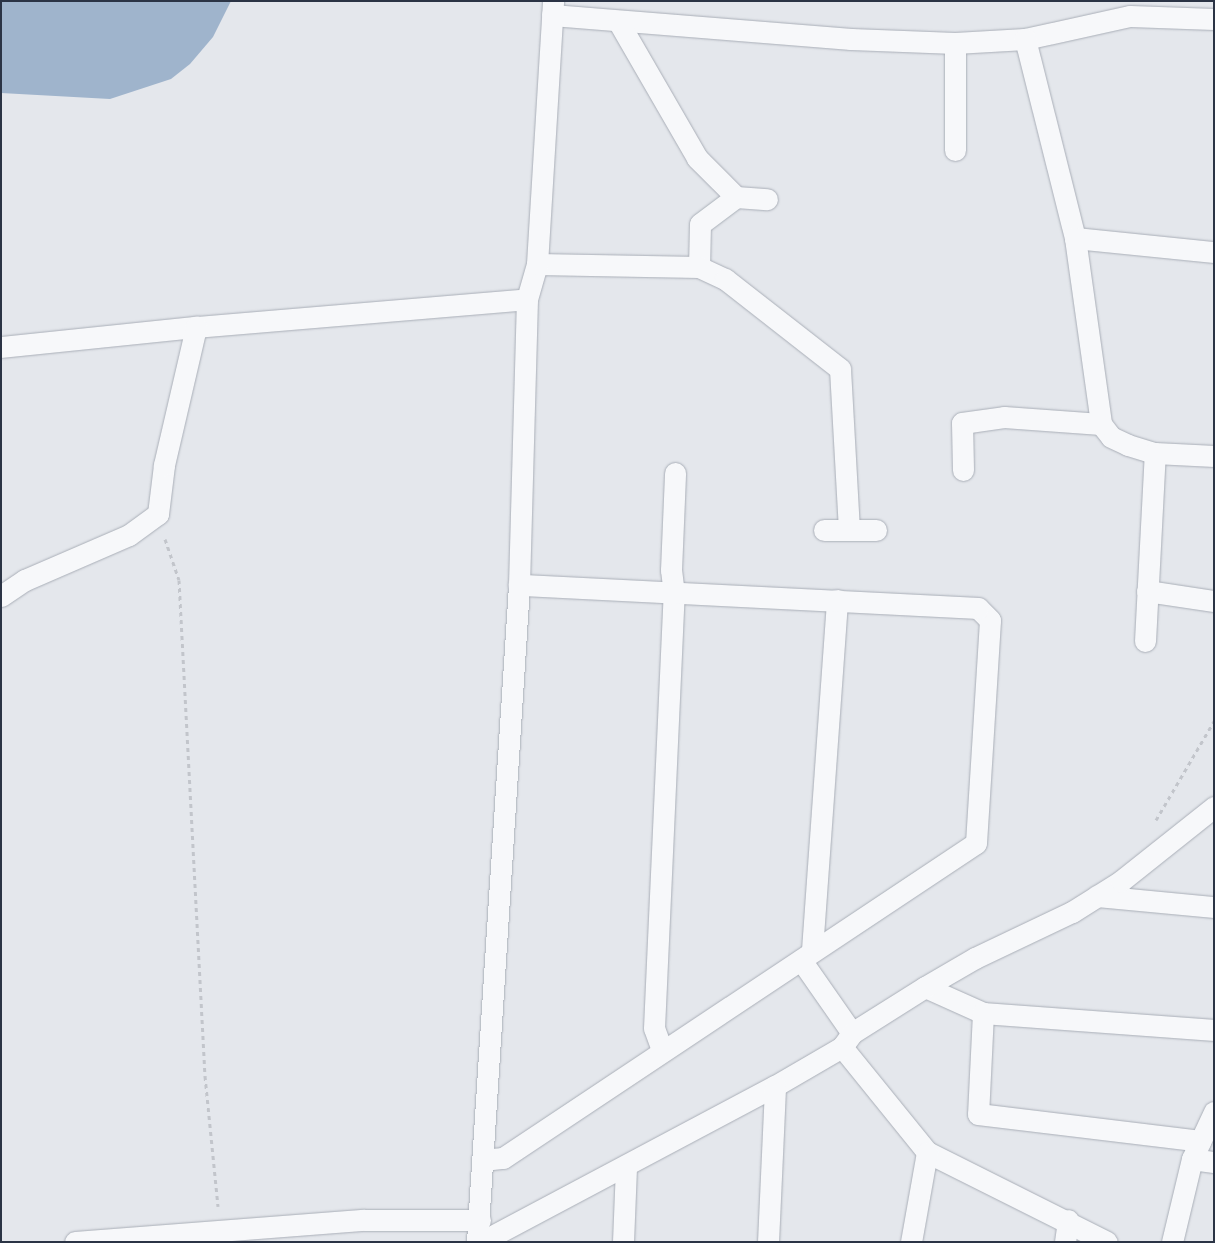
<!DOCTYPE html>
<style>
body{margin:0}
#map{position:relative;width:1215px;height:1243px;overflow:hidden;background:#e4e7ec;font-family:Arial,sans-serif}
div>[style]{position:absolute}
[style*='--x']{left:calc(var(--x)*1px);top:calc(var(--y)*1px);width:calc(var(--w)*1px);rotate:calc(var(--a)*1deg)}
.water>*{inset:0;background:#9fb4cc}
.path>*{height:3px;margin-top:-1.5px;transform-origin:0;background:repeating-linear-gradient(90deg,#c2c5cb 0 4px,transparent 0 8px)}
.roads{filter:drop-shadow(0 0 1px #a9aeb7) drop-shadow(0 0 1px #a9aeb7)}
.minor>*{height:21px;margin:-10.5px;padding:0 10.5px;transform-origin:10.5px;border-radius:10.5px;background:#f7f8fa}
span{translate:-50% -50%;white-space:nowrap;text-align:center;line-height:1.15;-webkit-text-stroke:4px #f4f6f9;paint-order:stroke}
.frame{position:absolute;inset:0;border:2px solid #2b3445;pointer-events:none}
</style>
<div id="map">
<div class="water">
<i style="clip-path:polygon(1px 1px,231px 1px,213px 37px,190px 64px,171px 79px,110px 99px,1px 93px)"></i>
</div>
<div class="path">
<i style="--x:165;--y:539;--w:43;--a:71.1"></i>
<i style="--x:179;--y:580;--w:497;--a:87"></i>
<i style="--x:205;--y:1076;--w:131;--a:84.3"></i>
<i style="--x:1156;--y:820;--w:115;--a:-59.6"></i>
</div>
<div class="roads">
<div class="minor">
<i style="--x:552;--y:15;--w:300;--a:4.6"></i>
<i style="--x:851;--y:39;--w:104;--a:2.2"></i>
<i style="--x:955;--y:43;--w:70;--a:-3.3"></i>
<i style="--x:1025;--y:39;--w:107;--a:-12.4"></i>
<i style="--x:1130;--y:16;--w:84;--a:2"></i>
<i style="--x:618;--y:21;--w:158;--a:60"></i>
<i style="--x:697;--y:158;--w:55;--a:45"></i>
<i style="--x:736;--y:197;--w:45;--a:143.1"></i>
<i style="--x:700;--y:224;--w:43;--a:91.3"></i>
<i style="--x:1025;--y:39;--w:205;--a:75.9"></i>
<i style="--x:1075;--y:238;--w:188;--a:82"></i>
<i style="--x:1101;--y:424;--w:16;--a:52"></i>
<i style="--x:1111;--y:437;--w:19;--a:25"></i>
<i style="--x:1128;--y:445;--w:28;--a:17"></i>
<i style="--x:1155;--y:453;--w:59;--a:2.9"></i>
<i style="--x:955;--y:150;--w:107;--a:-90"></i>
<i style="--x:736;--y:197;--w:31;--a:4"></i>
<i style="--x:1075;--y:238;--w:140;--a:5.8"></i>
<i style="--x:537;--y:264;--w:162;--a:1.1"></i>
<i style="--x:699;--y:267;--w:29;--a:25"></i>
<i style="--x:725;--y:279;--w:146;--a:38"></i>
<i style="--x:840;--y:369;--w:161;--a:86.8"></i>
<i style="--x:849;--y:530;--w:27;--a:0"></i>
<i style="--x:1;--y:347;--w:196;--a:-5.9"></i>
<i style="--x:196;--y:327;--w:332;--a:-4.8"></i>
<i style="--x:963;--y:470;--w:47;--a:-91.2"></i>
<i style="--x:962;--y:423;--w:42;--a:-8.1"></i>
<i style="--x:1004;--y:417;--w:97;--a:4.1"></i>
<i style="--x:824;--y:530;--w:25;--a:0"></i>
<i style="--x:1147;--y:591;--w:68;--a:8.5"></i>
<i style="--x:1;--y:596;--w:29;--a:-34"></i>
<i style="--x:25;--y:580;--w:113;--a:-23.4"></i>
<i style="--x:129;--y:535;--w:36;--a:-36"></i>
<i style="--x:158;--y:514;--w:49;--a:-83"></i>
<i style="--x:164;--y:465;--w:142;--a:-76.9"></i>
<i style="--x:1145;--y:641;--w:188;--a:-87"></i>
<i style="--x:1097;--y:896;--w:118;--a:5.4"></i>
<i style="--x:812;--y:950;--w:351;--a:-85.9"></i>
<i style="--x:801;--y:960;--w:89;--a:55.1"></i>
<i style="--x:925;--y:987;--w:64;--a:24.1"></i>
<i style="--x:983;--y:1013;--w:232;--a:4.2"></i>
<i style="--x:983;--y:1013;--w:101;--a:92.8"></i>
<i style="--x:978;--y:1114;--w:224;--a:6.9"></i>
<i style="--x:842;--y:1047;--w:135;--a:51"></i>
<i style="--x:927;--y:1152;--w:201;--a:26.6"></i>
<i style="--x:662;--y:1050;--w:23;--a:-110"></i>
<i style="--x:654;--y:1028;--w:434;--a:-87.4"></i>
<i style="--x:674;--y:594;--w:24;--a:-97"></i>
<i style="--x:671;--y:570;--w:97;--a:-87.6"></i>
<i style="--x:1192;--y:1159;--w:22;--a:8"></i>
<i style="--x:483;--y:1160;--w:20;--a:-6"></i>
<i style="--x:503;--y:1158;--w:568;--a:-33.66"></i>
<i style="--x:976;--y:843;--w:223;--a:-86.4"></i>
<i style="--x:990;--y:620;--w:17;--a:-135"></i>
<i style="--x:978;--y:608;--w:460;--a:-177.1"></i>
<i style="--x:75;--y:1242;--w:290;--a:-4.4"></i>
<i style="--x:364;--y:1220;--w:116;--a:0"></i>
<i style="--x:477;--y:1242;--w:658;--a:-86.34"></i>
<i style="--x:519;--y:585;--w:286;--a:-88.4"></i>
<i style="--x:527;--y:299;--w:36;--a:-74"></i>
<i style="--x:537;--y:264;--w:263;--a:-86.5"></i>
<i style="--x:481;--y:1242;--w:333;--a:-28"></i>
<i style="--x:775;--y:1086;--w:78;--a:-30.2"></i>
<i style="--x:842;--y:1047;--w:17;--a:-54"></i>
<i style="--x:852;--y:1033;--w:86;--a:-32.2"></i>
<i style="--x:925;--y:987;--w:58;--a:-30.1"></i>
<i style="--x:975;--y:958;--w:107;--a:-25.4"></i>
<i style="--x:1072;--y:912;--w:58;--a:-32.3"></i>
<i style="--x:1121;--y:881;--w:119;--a:-38.5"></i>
<i style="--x:623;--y:1242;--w:75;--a:-87.7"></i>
<i style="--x:768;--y:1242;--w:156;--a:-87.4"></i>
<i style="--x:911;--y:1242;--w:91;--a:-79.9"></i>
<i style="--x:1065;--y:1242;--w:22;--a:-82"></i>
<i style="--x:1172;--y:1242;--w:85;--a:-76.5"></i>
<i style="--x:1192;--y:1159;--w:52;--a:-64.9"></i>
</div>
</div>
<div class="frame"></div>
</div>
